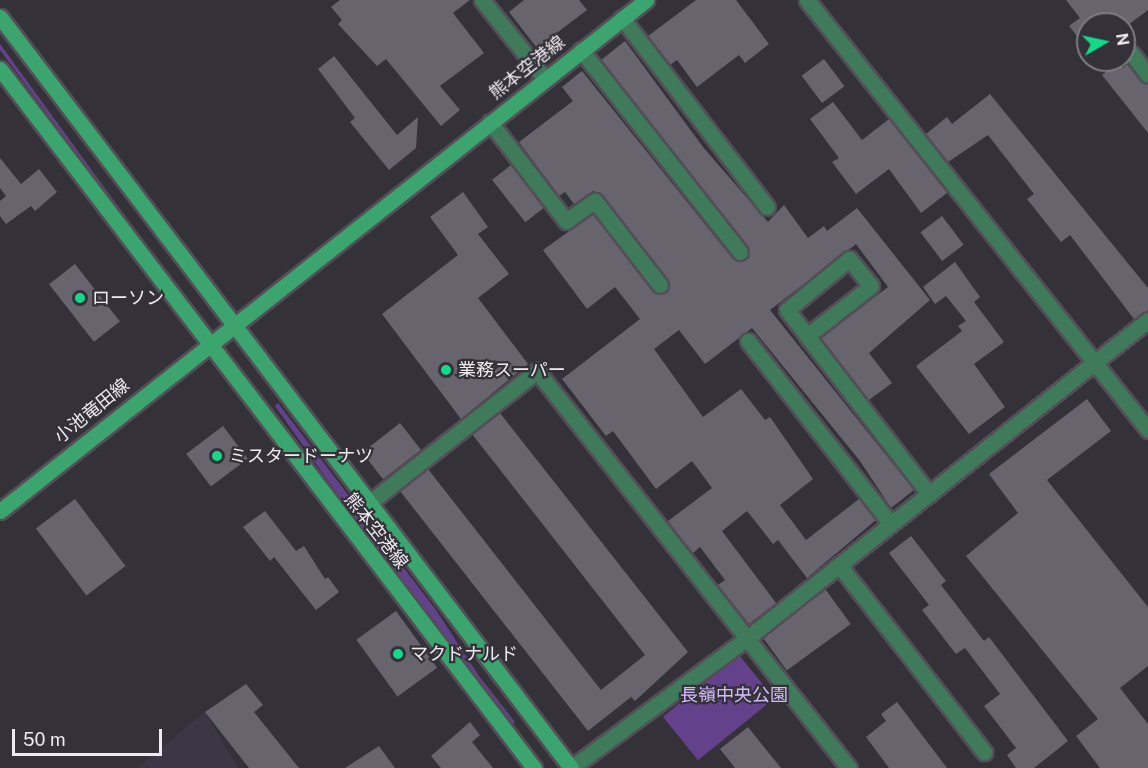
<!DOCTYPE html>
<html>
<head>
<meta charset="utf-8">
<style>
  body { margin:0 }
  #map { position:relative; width:1148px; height:768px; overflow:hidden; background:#343139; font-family:"Public Sans","Noto Sans JP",sans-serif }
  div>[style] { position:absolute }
  .built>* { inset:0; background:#3d3745 }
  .green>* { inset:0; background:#63418b; transform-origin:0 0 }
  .building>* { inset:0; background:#67646d; transform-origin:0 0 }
  .roads { filter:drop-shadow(2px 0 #524f56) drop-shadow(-2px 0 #524f56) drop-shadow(0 2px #524f56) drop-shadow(0 -2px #524f56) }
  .street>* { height:15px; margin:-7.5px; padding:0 7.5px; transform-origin:7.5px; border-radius:7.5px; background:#3f7b5a }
  .secondary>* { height:15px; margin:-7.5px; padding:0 7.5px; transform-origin:7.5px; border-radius:7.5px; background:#3ba46f }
  .dots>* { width:16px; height:16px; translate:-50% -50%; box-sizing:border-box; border:3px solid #343139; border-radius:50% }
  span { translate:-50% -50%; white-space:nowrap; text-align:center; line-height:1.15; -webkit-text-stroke:4.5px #343139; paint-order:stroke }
  .street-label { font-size:18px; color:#edebf0 }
  .poi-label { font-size:18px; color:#edebf0 }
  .left { translate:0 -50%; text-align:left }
  .park-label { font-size:18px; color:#d4bbfb }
  .north { position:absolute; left:1076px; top:12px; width:60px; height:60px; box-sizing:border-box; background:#343139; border:2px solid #7e7b82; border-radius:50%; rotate:81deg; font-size:16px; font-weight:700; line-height:24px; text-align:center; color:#edebf0 }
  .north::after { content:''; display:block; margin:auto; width:21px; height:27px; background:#13d989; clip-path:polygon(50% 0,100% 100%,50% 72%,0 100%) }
  .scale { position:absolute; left:12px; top:729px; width:150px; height:27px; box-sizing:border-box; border:3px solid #edebf0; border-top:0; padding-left:8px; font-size:18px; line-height:21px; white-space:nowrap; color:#edebf0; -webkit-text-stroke:4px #343139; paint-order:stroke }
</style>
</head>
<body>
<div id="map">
  <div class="built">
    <div style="clip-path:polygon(205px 712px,238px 768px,137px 768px)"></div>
  </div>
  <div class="green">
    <div style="clip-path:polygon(0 44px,128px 220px,127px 221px,0 50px)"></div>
    <div style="clip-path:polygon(278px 403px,436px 610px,479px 676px,515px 722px,513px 724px,360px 526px,275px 406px)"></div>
    <div style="left:739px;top:655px;width:56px;height:98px;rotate:51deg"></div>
  </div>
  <div class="building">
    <div style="clip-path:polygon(340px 0,470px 0,453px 13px,484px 53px,440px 86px,460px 110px,441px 126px,386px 59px,377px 66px,338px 24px,342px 20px,331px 7px)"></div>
    <div style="clip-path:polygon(524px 0,579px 0,587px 10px,537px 48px,509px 12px)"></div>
    <div style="clip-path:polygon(696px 0,736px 0,769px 44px,745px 63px,739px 55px,697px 87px,677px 60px,670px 65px,648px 36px)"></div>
    <div style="clip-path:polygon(1066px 0,1148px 0,1148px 10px,1124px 28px,1124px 24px,1088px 24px,1088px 50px,1069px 26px,1080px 18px)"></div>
    <div style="clip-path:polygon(625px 41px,703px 147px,768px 222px,784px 205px,808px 238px,824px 226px,827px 231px,857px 208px,930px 300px,869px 353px,892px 383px,869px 400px,821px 338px,888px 287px,856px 244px,770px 310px,914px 490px,891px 508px,860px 461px,752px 328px,705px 364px,679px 330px,654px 349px,703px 417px,741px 389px,765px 420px,770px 417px,813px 479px,780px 505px,806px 540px,859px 499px,876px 520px,807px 578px,778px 540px,773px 544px,747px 511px,722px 531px,776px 603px,749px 624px,718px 585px,725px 580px,700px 547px,693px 553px,668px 521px,712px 488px,692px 461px,656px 489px,613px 431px,606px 436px,562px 379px,640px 319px,615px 287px,587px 309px,543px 250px,593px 214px,653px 291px,665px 293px,670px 284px,602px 195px,593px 191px,574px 204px,565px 192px,559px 196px,519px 142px,573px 101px,562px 87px,582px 71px,732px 258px,742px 261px,749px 255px,748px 246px,601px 60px)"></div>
    <div style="clip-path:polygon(334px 56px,397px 135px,418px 117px,416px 148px,389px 170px,350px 122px,355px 118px,318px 69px)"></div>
    <div style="left:824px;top:59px;width:34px;height:28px;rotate:53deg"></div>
    <div style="clip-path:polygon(1118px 62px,1123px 68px,1127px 64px,1148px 85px,1148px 133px,1102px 75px)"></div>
    <div style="clip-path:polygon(990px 94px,1148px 288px,1148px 310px,1134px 319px,1070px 235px,1061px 242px,1027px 199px,1034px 194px,988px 135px,948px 162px,926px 134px,947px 117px,952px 124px)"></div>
    <div style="clip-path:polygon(833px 102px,862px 140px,889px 119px,947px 193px,921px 213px,889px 169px,856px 194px,832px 162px,839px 158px,810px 119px)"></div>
    <div style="clip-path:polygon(0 158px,21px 184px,39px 169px,57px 192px,35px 211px,31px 206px,6px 224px,0 216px,0 201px,6px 196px,0 188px)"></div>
    <div style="left:511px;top:165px;width:54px;height:24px;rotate:52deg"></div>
    <div style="clip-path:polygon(463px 192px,488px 227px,478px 234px,509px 274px,478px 298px,528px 364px,461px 419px,382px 314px,458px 255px,430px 217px)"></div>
    <div style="left:942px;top:216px;width:36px;height:27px;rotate:53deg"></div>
    <div style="clip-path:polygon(955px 262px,980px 297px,974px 302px,1004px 342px,974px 364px,1005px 407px,969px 434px,916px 366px,962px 331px,958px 326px,966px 321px,946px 296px,935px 304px,923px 287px)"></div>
    <div style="left:75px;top:264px;width:73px;height:33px;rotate:52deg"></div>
    <div style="clip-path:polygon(1087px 399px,1111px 431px,1047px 480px,1148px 607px,1148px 666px,1120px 688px,1148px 724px,1148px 768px,1100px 768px,1076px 736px,1098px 719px,966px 556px,1018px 513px,989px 474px)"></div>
    <div style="clip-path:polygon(500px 413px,688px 652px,635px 701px,631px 697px,588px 731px,400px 491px,428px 469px,601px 690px,645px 655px,472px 434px)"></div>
    <div style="left:400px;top:423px;width:34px;height:48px;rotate:52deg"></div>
    <div style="left:223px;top:426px;width:41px;height:46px;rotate:53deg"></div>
    <div style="left:75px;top:499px;width:84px;height:49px;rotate:53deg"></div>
    <div style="clip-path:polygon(265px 511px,296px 551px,304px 546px,325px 579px,328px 577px,339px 592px,316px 610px,274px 557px,270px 561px,243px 527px)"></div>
    <div style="clip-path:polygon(911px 536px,946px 581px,941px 585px,984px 641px,989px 637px,1068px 741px,1034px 768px,1016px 768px,1007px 755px,1016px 748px,984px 706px,1000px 694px,965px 648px,956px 654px,922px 610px,929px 605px,889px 553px)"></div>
    <div style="left:826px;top:590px;width:42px;height:79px;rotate:54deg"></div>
    <div style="left:396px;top:611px;width:70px;height:49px;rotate:54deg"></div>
    <div style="clip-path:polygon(246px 684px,263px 705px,254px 712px,299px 768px,249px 768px,205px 712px)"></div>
    <div style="clip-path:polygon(897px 702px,947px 768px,889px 768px,866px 737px,886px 721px,881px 714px)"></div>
    <div style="clip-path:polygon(470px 722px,480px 735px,472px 742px,493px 768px,441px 768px,431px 756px)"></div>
    <div style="clip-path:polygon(748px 727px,781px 768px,735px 768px,720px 749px)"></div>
    <div style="clip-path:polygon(379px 746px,395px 768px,345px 768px)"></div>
  </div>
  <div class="roads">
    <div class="street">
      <div style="left:482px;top:0;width:101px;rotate:51.4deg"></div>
      <div style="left:807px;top:0;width:549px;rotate:51.58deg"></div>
      <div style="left:622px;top:18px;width:238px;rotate:52.5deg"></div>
      <div style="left:581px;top:50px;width:257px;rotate:51.8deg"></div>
      <div style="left:1132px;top:54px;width:26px;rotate:53deg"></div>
      <div style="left:490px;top:122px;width:125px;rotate:52.5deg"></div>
      <div style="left:566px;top:221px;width:35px;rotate:-35deg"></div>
      <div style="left:595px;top:201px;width:106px;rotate:52.3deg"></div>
      <div style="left:807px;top:336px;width:81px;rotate:-38deg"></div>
      <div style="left:871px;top:286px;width:35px;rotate:-129deg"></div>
      <div style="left:849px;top:259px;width:80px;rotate:140.6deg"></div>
      <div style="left:787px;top:310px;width:33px;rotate:52deg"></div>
      <div style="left:807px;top:336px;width:200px;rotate:52.3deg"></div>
      <div style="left:748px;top:341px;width:232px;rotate:52deg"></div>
      <div style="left:369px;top:503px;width:214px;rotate:-38.2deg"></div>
      <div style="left:537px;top:371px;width:505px;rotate:51.84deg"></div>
      <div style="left:839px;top:565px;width:237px;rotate:52.2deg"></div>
      <div style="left:571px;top:768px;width:217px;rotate:-36.4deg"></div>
      <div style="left:746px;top:639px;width:513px;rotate:-38.43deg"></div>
    </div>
    <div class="secondary">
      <div style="left:0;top:17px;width:943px;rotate:52.75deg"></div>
      <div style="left:0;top:69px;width:880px;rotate:52.62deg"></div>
      <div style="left:0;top:511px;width:824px;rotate:-38.34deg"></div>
    </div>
  </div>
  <div class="dots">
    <div style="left:80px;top:298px;background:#13d989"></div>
    <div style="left:446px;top:370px;background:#13d989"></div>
    <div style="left:217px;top:456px;background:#13d989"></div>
    <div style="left:398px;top:654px;background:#13d989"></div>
  </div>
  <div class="street-label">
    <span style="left:527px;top:68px;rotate:-38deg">熊本空港線</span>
    <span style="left:92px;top:411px;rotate:-39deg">小池竜田線</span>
    <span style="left:376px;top:531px;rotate:52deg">熊本空港線</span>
  </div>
  <div class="poi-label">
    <span class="left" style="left:92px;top:298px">ローソン</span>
    <span class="left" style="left:458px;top:370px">業務スーパー</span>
    <span class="left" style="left:229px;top:456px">ミスタードーナツ</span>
    <span class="left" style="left:410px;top:654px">マクドナルド</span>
  </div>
  <div class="park-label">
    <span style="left:734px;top:695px">長嶺中央公園</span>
  </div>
  <div class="north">N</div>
  <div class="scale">50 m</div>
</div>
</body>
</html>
